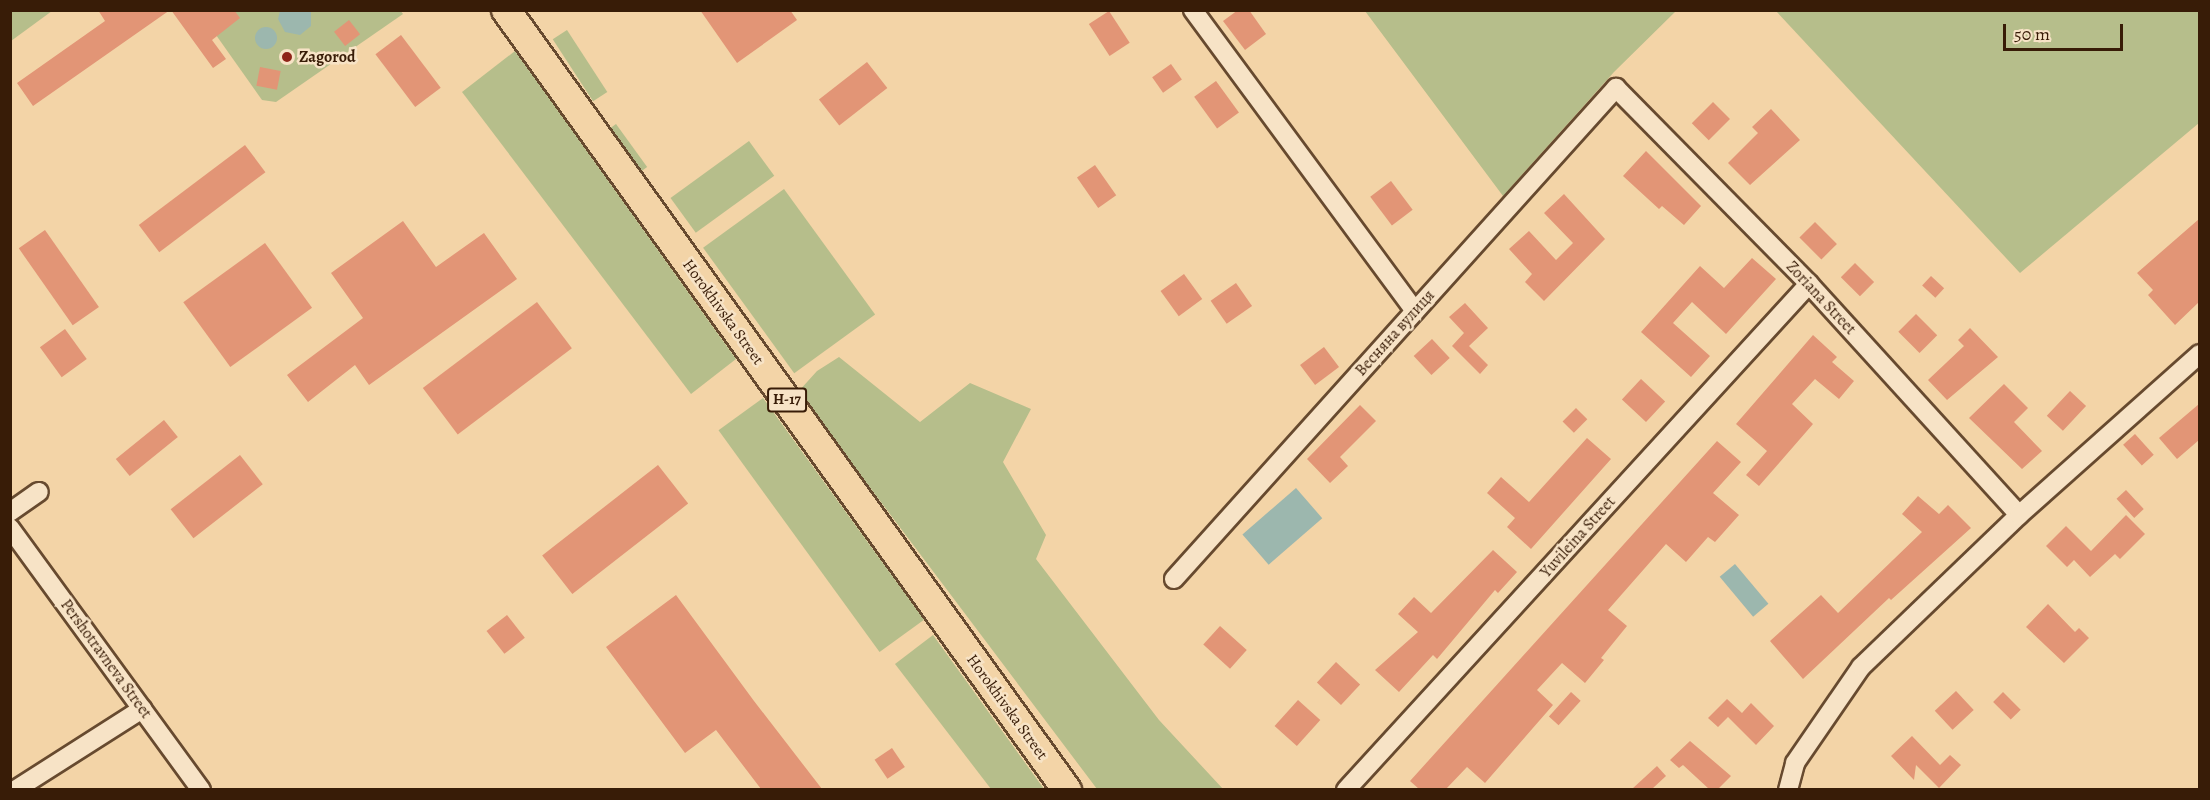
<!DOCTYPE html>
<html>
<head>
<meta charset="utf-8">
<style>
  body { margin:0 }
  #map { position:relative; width:2210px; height:800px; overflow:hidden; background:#f3d4a7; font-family:Alegreya,serif }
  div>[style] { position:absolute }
  .green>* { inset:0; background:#b6be8b; transform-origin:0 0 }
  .water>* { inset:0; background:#9cb7ae; transform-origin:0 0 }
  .round { border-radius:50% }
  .building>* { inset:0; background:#e29576; transform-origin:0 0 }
  .roads { filter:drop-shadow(2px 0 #674a2f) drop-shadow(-2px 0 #674a2f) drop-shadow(0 2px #674a2f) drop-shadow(0 -2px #674a2f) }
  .minor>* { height:18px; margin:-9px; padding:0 9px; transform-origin:9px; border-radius:9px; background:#f7e3c6 }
  .primary>* { height:28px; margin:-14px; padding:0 14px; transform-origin:14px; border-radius:14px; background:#f3d4a7 }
  .dots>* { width:16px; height:16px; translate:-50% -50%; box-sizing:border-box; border:3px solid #f7e3c6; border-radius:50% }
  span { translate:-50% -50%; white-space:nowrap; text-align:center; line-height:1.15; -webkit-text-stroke:5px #f7e3c6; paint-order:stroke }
  .shield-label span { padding:2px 4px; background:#f7e3c6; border:2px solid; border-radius:4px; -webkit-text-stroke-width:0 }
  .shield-label { font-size:15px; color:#381c07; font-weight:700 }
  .poi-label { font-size:16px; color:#381c07; font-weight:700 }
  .left { translate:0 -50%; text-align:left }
  .street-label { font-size:16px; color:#381c07 }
  .frame { position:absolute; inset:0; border:12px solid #381c07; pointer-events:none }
  .scale { position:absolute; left:2003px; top:24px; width:120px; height:27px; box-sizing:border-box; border:3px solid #381c07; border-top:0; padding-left:8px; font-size:18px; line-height:21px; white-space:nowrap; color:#381c07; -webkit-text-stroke:4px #f7e3c6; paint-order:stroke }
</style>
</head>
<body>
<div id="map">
  <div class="green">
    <div style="clip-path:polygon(11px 10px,52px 10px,52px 11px,11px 41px)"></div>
    <div style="clip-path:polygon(400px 10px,403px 14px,276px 102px,262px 100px,199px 11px)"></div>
    <div style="clip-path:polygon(1365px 11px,1676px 11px,1614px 72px,1503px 196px)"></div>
    <div style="clip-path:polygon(1776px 11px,2199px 11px,2199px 123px,2020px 273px)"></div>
    <div style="left:567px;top:30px;width:74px;height:17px;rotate:57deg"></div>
    <div style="clip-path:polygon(515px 51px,736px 359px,691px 394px,462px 92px)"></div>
    <div style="left:616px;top:124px;width:53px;height:9px;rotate:54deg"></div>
    <div style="left:749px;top:141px;width:43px;height:97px;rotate:54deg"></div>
    <div style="left:784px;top:189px;width:155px;height:100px;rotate:54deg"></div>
    <div style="clip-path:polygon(839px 357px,920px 422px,970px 383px,1031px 409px,1003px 462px,1046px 535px,1036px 559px,1159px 720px,1223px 789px,1097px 789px,798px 392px,817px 371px)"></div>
    <div style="left:763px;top:398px;width:274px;height:55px;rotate:54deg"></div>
    <div style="clip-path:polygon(933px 635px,1044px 789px,991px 789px,895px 664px)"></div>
  </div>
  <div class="water">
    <div style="clip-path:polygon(280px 11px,311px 11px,311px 26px,300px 35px,285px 32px,278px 19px)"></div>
    <div class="round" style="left:255px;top:27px;width:22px;height:22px"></div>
    <div style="left:1296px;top:488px;width:40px;height:71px;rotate:49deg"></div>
    <div style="left:1735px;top:564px;width:52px;height:20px;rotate:50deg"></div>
  </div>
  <div class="building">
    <div style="clip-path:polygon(98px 10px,170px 10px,33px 106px,17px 83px,105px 21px)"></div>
    <div style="clip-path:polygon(171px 10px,234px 10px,240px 18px,212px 40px,226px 59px,213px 68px)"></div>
    <div style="clip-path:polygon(700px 10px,790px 10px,797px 20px,737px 63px)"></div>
    <div style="clip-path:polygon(1238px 10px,1249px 10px,1266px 34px,1245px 50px,1223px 21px)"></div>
    <div style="left:1109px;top:11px;width:38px;height:24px;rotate:57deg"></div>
    <div style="left:349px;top:20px;width:18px;height:19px;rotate:52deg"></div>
    <div style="left:401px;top:35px;width:66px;height:32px;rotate:53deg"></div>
    <div style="left:867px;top:62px;width:33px;height:61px;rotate:52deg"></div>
    <div style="left:1171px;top:64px;width:19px;height:23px;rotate:55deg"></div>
    <div style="left:260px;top:67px;width:21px;height:19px;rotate:11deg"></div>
    <div style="left:1216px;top:81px;width:39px;height:27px;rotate:54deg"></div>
    <div style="left:1713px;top:102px;width:24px;height:30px;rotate:45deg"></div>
    <div style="clip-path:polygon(1771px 109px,1800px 140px,1750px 185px,1728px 163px,1758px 133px,1752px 127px)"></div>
    <div style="left:245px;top:145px;width:34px;height:133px;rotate:53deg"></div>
    <div style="clip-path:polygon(1646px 151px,1701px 206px,1684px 225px,1662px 206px,1659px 209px,1623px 176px)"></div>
    <div style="left:1095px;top:165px;width:37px;height:22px;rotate:55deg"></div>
    <div style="left:1391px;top:181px;width:36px;height:26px;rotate:53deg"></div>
    <div style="clip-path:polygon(1564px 194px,1605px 239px,1544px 301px,1525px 282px,1532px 274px,1509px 249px,1529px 231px,1556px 260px,1573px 243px,1544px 213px)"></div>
    <div style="clip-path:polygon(2199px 219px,2199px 302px,2175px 325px,2148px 295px,2153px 290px,2137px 273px)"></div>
    <div style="clip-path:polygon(403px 221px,436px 267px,484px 233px,517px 279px,369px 385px,355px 365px,308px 402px,287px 375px,363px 318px,331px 273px)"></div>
    <div style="left:1815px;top:222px;width:31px;height:22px;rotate:45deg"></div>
    <div style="left:45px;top:230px;width:94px;height:32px;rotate:55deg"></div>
    <div style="left:265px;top:243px;width:80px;height:101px;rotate:54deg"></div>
    <div style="clip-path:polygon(1752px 258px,1776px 279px,1726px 334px,1692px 302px,1673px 323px,1710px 356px,1691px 377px,1641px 332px,1700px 266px,1724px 288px)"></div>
    <div style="left:1855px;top:263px;width:27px;height:20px;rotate:45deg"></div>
    <div style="left:1184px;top:274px;width:31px;height:29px;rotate:54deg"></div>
    <div style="left:1931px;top:276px;width:18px;height:13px;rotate:43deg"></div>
    <div style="left:1236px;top:283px;width:28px;height:31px;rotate:55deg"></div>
    <div style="left:537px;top:302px;width:58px;height:143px;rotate:53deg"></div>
    <div style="clip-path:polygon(1465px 303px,1488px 328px,1469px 346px,1488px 365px,1480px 374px,1452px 346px,1464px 333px,1449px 317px)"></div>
    <div style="left:1916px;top:314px;width:30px;height:25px;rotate:45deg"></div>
    <div style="clip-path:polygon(1970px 328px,1998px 357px,1947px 400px,1928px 380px,1964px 346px,1958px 340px)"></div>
    <div style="left:65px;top:329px;width:37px;height:31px;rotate:54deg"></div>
    <div style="clip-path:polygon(1813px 335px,1837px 357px,1832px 362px,1854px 381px,1839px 399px,1815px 379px,1792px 404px,1813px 424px,1759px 486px,1746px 475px,1767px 451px,1736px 424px)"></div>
    <div style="left:1432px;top:339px;width:26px;height:25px;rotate:47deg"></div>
    <div style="left:1324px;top:347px;width:25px;height:30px;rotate:53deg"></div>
    <div style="left:1641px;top:379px;width:33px;height:28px;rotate:43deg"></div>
    <div style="clip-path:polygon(2004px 384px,2028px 408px,2014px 422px,2042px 451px,2022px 469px,1969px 418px)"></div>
    <div style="left:2070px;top:391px;width:22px;height:34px;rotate:43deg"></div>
    <div style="clip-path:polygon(2199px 404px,2199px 440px,2177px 459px,2159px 438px)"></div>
    <div style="clip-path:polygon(1360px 405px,1376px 421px,1340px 457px,1348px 466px,1330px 483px,1307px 459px)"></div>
    <div style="left:1576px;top:408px;width:16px;height:19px;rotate:45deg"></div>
    <div style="left:164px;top:420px;width:22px;height:62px;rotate:51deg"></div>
    <div style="left:2135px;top:434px;width:28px;height:16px;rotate:48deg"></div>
    <div style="clip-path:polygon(1587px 438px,1611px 459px,1531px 549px,1507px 527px,1515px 518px,1487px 493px,1501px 477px,1529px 502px)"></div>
    <div style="clip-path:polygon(1717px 441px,1741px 462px,1713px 493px,1739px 515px,1715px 542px,1708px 537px,1686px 562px,1666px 544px,1608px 610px,1627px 626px,1601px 658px,1604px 660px,1585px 683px,1562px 663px,1537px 690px,1553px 705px,1485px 783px,1467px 767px,1446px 789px,1419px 789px,1410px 781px)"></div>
    <div style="left:240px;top:455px;width:37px;height:88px;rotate:52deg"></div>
    <div style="left:658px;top:465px;width:49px;height:147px;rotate:52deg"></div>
    <div style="left:2126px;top:490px;width:26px;height:13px;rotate:47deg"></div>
    <div style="clip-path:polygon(1918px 496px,1939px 514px,1948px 505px,1971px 528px,1891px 600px,1889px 598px,1803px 679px,1770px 641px,1821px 595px,1838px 613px,1922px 532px,1902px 514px)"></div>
    <div style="clip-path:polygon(2126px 515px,2145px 534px,2120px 559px,2115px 554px,2090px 577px,2074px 560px,2067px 567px,2046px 546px,2066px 526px,2091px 551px)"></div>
    <div style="clip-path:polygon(1493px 550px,1517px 572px,1498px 593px,1495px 590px,1437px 659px,1433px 655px,1399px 692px,1375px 670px,1418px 632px,1398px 614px,1414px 597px,1431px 613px)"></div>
    <div style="clip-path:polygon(676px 595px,754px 701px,822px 789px,761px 789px,716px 730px,685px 753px,606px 647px)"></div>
    <div style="clip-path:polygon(2048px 604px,2075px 632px,2079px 628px,2089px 638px,2064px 663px,2026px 627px)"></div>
    <div style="left:507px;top:615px;width:29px;height:26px;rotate:52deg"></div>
    <div style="left:1220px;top:626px;width:36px;height:25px;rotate:42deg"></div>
    <div style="left:1336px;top:662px;width:33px;height:28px;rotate:43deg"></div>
    <div style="left:1956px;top:691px;width:26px;height:29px;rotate:47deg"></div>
    <div style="left:1571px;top:692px;width:13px;height:33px;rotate:42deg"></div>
    <div style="left:2003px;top:692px;width:25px;height:14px;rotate:45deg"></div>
    <div style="clip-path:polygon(1727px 699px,1742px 713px,1751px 703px,1774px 726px,1756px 745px,1728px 717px,1718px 727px,1708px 718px)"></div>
    <div style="left:1298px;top:700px;width:30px;height:35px;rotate:42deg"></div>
    <div style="clip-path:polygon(1912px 736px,1940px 765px,1950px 755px,1961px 765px,1939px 788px,1916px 765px,1914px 780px,1891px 756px)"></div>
    <div style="clip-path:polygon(1690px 741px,1731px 776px,1718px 789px,1709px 789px,1683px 765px,1679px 768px,1670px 760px)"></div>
    <div style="left:892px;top:748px;width:23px;height:21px;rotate:56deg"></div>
    <div style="clip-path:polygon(1657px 766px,1666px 776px,1652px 789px,1632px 789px)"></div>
  </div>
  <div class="roads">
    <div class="minor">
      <div style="left:1193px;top:10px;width:374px;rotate:53.6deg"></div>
      <div style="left:10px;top:512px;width:35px;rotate:-35deg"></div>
      <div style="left:10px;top:528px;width:324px;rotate:53.9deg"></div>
      <div style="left:1174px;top:579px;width:661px;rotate:-48.01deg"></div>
      <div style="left:1616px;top:88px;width:275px;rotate:45.4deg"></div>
      <div style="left:1809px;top:284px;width:312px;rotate:47.7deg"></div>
      <div style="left:15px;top:790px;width:151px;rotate:-32.5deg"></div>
      <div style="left:1346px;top:790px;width:686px;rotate:-47.54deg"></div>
      <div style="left:1788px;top:790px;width:28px;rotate:-75deg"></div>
      <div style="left:1795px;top:763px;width:116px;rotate:-55.5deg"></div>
      <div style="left:1861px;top:667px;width:219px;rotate:-43.9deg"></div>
      <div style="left:2019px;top:515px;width:242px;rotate:-41.7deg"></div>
    </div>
    <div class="primary">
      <div style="left:506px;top:10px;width:961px;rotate:54.28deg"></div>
    </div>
  </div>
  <div class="dots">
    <div style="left:287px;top:57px;background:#8f2418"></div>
  </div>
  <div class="shield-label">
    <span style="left:787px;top:400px">Н-17</span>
  </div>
  <div class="poi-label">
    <span class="left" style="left:299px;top:57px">Zagorod</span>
  </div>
  <div class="street-label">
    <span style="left:1821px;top:298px;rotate:47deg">Zoriana Street</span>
    <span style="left:723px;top:312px;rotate:54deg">Horokhivska Street</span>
    <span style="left:1395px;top:333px;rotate:-48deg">Весняна вулиця</span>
    <span style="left:1578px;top:537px;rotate:-48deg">Yuvileina Street</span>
    <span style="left:106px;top:659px;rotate:54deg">Pershotravneva Street</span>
    <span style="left:1007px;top:707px;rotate:54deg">Horokhivska Street</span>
  </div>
  <div class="frame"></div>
  <div class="scale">50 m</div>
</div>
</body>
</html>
